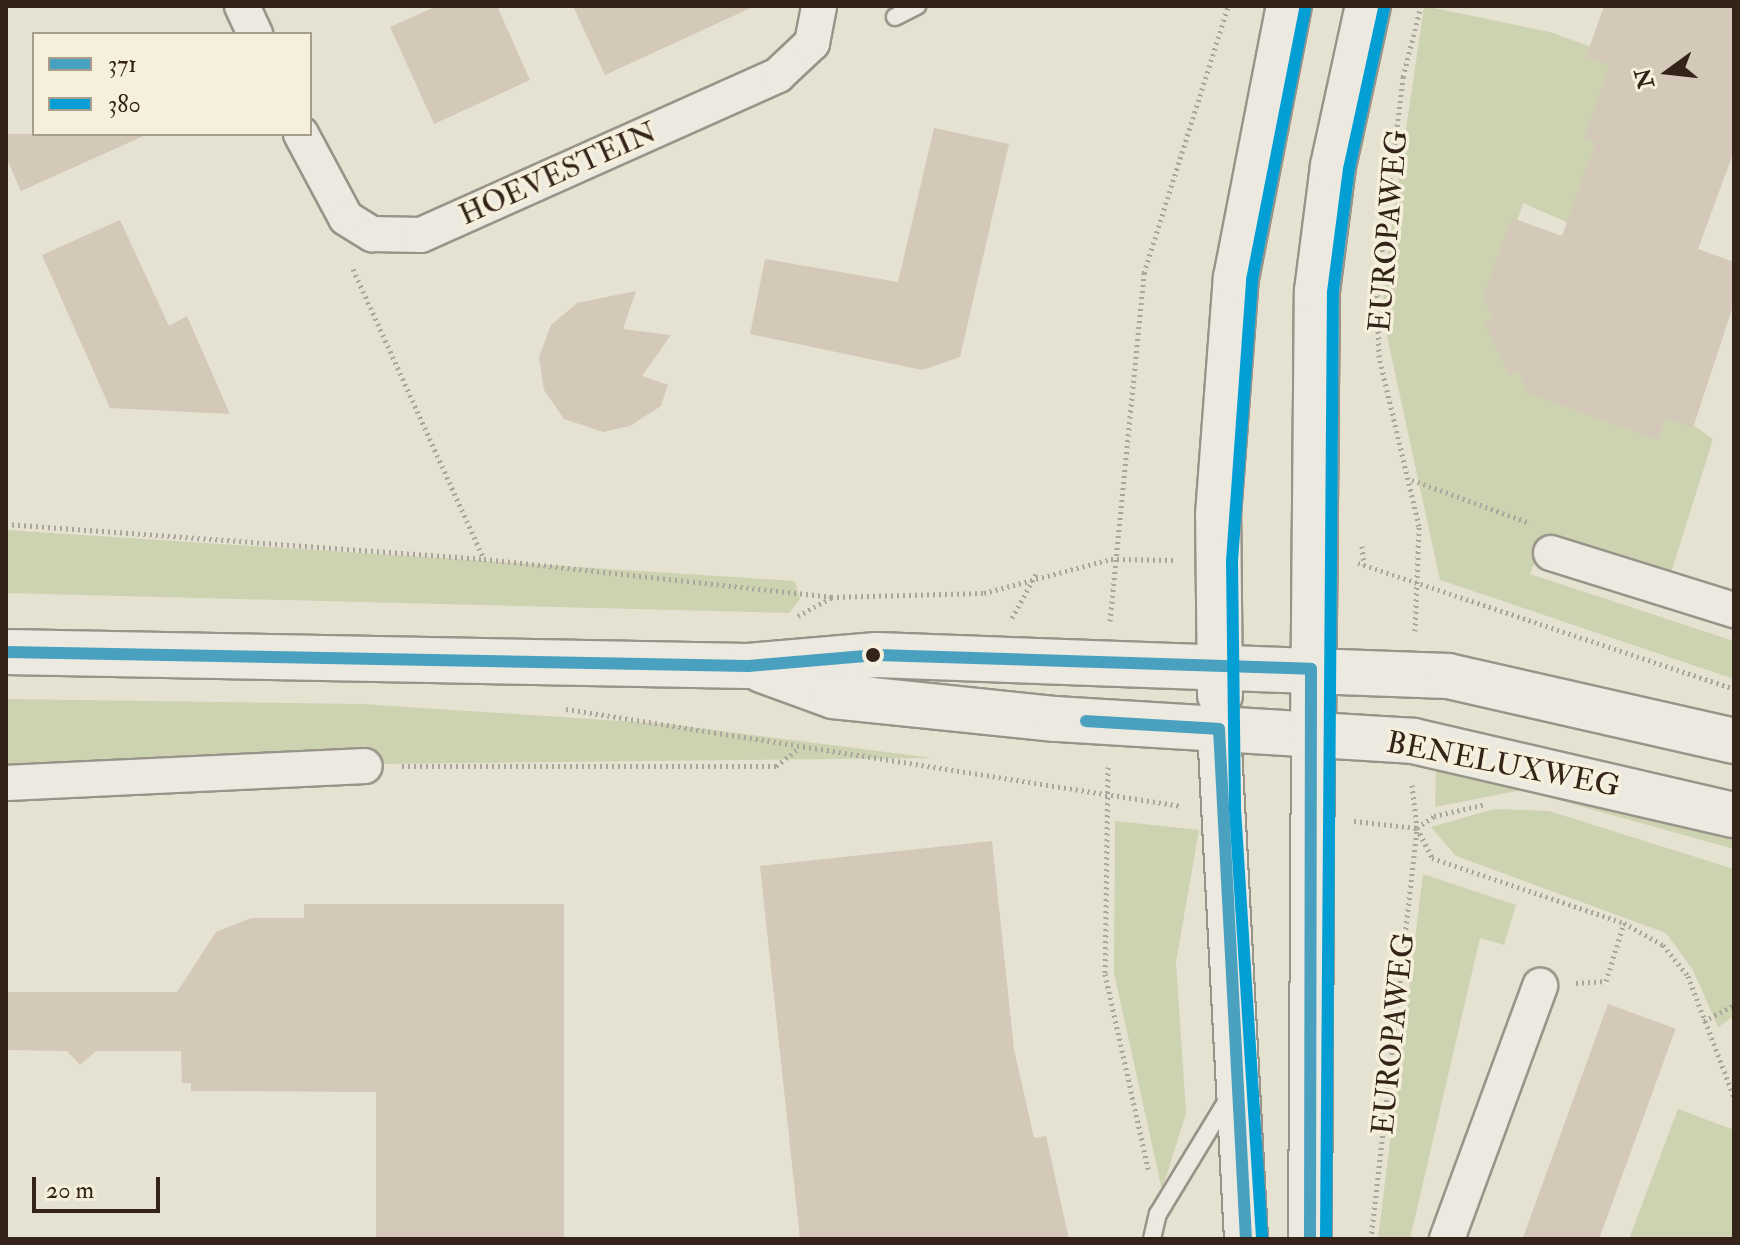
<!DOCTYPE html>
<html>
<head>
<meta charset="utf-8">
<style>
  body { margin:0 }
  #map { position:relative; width:1740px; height:1245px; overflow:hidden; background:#e6e2d1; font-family:"IM FELL Double Pica",serif }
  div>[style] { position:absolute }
  .green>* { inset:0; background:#cdd2b1 }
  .building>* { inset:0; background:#d4c8b9; transform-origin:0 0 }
  .path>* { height:5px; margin-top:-2.5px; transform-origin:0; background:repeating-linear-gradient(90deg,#aaa69e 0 2px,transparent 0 6px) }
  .roads { filter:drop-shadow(2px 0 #989489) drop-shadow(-2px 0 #989489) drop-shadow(0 2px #989489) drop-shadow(0 -2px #989489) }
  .service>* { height:16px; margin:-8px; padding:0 8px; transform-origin:8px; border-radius:8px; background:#ece9e0 }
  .minor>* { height:34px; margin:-17px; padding:0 17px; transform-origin:17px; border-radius:17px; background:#ece9e0 }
  .tertiary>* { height:42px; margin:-21px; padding:0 21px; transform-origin:21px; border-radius:21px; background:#ece9e0 }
  .secondary>* { height:44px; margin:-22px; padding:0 22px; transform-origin:22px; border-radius:22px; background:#ece9e0 }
  .bus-1>* { height:12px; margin:-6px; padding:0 6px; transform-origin:6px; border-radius:6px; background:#49a1bf }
  .bus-2>* { height:12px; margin:-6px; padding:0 6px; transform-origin:6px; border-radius:6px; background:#039fd4 }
  .dots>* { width:22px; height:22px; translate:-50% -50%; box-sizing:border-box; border:4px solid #f5efdb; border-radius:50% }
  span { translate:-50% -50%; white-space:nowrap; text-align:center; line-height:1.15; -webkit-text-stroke:7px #f5efdb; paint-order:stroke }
  .street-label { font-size:30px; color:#332319 }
  .frame { position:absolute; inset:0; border:8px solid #332319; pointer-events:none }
  .legend { position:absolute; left:32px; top:32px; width:280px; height:104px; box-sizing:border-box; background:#f5efdb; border:2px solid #a79d8d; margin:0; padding:10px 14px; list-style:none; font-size:24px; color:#332319 }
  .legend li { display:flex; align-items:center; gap:16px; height:40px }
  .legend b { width:40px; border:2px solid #a79d8d }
  .north { position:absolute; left:1628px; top:32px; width:80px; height:80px; -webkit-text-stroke:6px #f5efdb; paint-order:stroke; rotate:255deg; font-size:22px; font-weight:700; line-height:32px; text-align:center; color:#332319 }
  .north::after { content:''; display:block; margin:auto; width:28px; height:36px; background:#332319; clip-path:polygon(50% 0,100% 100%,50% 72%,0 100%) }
  .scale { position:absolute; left:32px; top:1177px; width:128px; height:36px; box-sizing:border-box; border:4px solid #332319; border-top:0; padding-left:10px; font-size:24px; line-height:28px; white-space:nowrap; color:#332319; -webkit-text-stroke:6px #f5efdb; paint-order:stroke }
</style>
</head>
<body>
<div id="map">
  <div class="green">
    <div style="clip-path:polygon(1424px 6px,1550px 32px,1627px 60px,1578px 227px,1523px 203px,1497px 286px,1713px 439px,1670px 576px,1547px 533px,1530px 574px,1734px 641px,1734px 679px,1440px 580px,1385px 327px,1383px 287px)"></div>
    <div style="clip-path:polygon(6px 530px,795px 581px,800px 599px,789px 613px,6px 593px)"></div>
    <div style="clip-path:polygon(6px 699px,363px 704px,667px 724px,933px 758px,6px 768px)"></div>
    <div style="clip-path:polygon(1436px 770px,1561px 791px,1734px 838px,1734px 849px,1522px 790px,1435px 807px)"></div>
    <div style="clip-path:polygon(1494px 809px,1549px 811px,1734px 869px,1734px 1016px,1718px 1027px,1693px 970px,1666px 933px,1456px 856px,1431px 827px)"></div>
    <div style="clip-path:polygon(1115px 821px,1199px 830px,1176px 962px,1186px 1113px,1162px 1190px,1114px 973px)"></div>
    <div style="clip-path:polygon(1423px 874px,1516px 905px,1504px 945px,1480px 938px,1410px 1239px,1378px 1239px)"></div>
    <div style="clip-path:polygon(1678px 1109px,1734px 1130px,1734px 1239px,1629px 1239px)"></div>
  </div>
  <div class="building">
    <div style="clip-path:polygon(437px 6px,497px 6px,530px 80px,434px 124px,390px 27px)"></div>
    <div style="clip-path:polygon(573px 6px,755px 6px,605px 75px)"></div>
    <div style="clip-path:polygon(1604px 6px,1734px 6px,1734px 151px,1698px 249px,1734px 262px,1734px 303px,1693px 428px,1666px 418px,1658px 440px,1528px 393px,1518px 371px,1510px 376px,1485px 323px,1494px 319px,1483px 297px,1512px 218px,1562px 236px,1596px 142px,1584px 138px,1610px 65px,1586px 57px)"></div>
    <div style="clip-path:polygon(934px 128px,1009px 144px,960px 357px,922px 370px,750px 334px,765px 259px,898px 282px)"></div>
    <div style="clip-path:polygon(6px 134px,148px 134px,21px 191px,6px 157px)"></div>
    <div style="clip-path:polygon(120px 220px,169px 326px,187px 316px,230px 414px,110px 408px,42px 255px)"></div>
    <div style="clip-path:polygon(636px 291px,623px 329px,671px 335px,642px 376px,668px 385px,661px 406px,630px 426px,603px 432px,564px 419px,544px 390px,539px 357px,551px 325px,577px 303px)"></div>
    <div style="clip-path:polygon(992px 841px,1014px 1049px,1034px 1138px,1046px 1136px,1069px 1239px,800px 1239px,760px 866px)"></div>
    <div style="clip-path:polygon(304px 904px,564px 904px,564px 1239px,376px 1239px,376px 1092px,191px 1091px,191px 1083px,182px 1083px,181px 1051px,96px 1051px,80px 1065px,67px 1051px,6px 1050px,6px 992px,177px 992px,216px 932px,251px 918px,304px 918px)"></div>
    <div style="left:1608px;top:1004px;width:72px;height:250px;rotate:20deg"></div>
  </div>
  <div class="path">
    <div style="left:353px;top:269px;width:318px;rotate:65.7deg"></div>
    <div style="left:1412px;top:480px;width:126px;rotate:20deg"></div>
    <div style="left:6px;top:524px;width:479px;rotate:4.2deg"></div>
    <div style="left:484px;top:559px;width:349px;rotate:6.2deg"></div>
    <div style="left:831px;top:597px;width:153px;rotate:-1.5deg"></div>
    <div style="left:984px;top:593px;width:131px;rotate:-15deg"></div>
    <div style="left:1111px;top:559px;width:66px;rotate:0.9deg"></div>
    <div style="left:1362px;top:546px;width:19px;rotate:84deg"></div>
    <div style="left:1358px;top:563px;width:397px;rotate:18.5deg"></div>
    <div style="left:798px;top:616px;width:38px;rotate:-29deg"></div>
    <div style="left:1012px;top:618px;width:50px;rotate:-61.4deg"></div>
    <div style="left:1110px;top:621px;width:350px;rotate:-84.4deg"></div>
    <div style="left:1144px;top:273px;width:280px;rotate:-72.5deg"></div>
    <div style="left:1415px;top:631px;width:105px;rotate:-87.8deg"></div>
    <div style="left:1419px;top:526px;width:174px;rotate:-103.3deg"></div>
    <div style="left:1379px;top:357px;width:64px;rotate:-91.8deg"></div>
    <div style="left:1377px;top:293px;width:218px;rotate:-83.1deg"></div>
    <div style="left:1403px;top:77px;width:73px;rotate:-75.8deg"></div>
    <div style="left:566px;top:709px;width:623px;rotate:8.96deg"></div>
    <div style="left:402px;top:766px;width:374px"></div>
    <div style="left:776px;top:766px;width:28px;rotate:-38deg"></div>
    <div style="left:1108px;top:767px;width:207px;rotate:90.8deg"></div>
    <div style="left:1105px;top:974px;width:203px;rotate:77.5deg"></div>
    <div style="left:1412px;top:785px;width:43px;rotate:83.4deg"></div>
    <div style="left:1417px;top:828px;width:34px;rotate:63deg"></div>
    <div style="left:1432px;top:858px;width:203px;rotate:18.7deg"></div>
    <div style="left:1624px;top:923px;width:45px;rotate:29.4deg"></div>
    <div style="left:1663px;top:945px;width:40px;rotate:51deg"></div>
    <div style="left:1688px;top:976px;width:129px;rotate:69.2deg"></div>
    <div style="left:1354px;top:821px;width:63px;rotate:6.3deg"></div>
    <div style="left:1417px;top:828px;width:21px;rotate:-35deg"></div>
    <div style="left:1434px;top:816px;width:53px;rotate:-13deg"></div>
    <div style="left:1576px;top:983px;width:30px;rotate:-4deg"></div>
    <div style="left:1606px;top:981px;width:61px;rotate:-72.8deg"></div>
    <div style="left:1704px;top:1021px;width:34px;rotate:-28deg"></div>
    <div style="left:1371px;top:1239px;width:413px;rotate:-83.6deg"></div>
  </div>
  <div class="roads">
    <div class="service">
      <div style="left:895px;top:17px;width:25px;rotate:-27deg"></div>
      <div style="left:1152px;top:1239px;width:26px;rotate:-77deg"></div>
      <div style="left:1158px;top:1214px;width:137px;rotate:-58.7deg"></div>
    </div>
    <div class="minor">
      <div style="left:242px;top:6px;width:31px;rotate:65deg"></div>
      <div style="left:301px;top:134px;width:95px;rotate:61.8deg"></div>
      <div style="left:346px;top:218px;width:31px;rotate:32deg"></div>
      <div style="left:372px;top:234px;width:49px;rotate:1.2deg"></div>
      <div style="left:421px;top:235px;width:391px;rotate:-24.1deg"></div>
      <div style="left:778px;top:75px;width:47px;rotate:-43.3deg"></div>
      <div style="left:812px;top:43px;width:38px;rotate:-79deg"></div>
      <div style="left:1551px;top:553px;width:192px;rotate:17.3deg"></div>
      <div style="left:6px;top:783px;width:359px;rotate:-2.7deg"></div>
      <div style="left:1447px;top:1239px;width:270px;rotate:-69.8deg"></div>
    </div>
    <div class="tertiary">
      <div style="left:1219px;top:729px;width:511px;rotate:86.97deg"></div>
      <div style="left:1310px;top:1239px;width:504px;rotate:-89.66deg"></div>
    </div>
    <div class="secondary">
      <div style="left:6px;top:652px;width:742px;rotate:1.08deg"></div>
      <div style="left:748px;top:666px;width:129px;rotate:-4.9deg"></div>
      <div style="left:877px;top:655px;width:571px;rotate:2.11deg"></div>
      <div style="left:1448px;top:676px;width:293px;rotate:12.8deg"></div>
      <div style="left:762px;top:670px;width:76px;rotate:20.1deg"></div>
      <div style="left:833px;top:696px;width:224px;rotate:5.9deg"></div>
      <div style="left:1056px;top:719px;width:358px;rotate:3.5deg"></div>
      <div style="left:1413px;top:741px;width:329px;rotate:13deg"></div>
      <div style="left:1220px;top:695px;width:180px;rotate:-90.6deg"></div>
      <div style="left:1218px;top:515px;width:238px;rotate:-85.7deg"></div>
      <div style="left:1236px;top:278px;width:277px;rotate:-79deg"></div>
      <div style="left:1313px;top:735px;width:444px;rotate:-89.5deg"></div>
      <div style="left:1317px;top:291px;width:126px;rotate:-82.7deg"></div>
      <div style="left:1333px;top:166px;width:164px;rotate:-77.7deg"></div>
    </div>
  </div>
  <div class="bus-1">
    <div style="left:6px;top:652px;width:742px;rotate:1.08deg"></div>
    <div style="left:748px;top:666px;width:129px;rotate:-4.9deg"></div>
    <div style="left:877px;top:655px;width:434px;rotate:1.8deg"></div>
    <div style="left:1311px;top:669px;width:570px;rotate:90.1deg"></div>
    <div style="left:1086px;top:721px;width:133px;rotate:3.4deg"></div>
    <div style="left:1219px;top:729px;width:511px;rotate:86.97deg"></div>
  </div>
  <div class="bus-2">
    <div style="left:1262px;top:1238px;width:432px;rotate:-93.6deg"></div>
    <div style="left:1235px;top:807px;width:246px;rotate:-90.7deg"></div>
    <div style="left:1232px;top:561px;width:282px;rotate:-85.9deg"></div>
    <div style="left:1252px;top:280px;width:276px;rotate:-78.9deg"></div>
    <div style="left:1326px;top:1239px;width:947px;rotate:-89.58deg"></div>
    <div style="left:1333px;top:292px;width:124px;rotate:-82.6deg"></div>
    <div style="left:1349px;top:169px;width:164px;rotate:-77.7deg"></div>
  </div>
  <div class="dots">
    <div style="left:873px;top:655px;background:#332319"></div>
  </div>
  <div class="street-label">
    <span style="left:558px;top:174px;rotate:-24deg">HOEVESTEIN</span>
    <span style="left:1389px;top:231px;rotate:-85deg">EUROPAWEG</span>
    <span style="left:1503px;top:765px;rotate:11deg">BENELUXWEG</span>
    <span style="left:1394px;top:1034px;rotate:-84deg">EUROPAWEG</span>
  </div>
  <div class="frame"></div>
  <ul class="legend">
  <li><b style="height:10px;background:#49a1bf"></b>371</li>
  <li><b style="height:10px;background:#039fd4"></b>380</li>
  </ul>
  <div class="north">N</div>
  <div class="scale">20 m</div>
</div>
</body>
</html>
